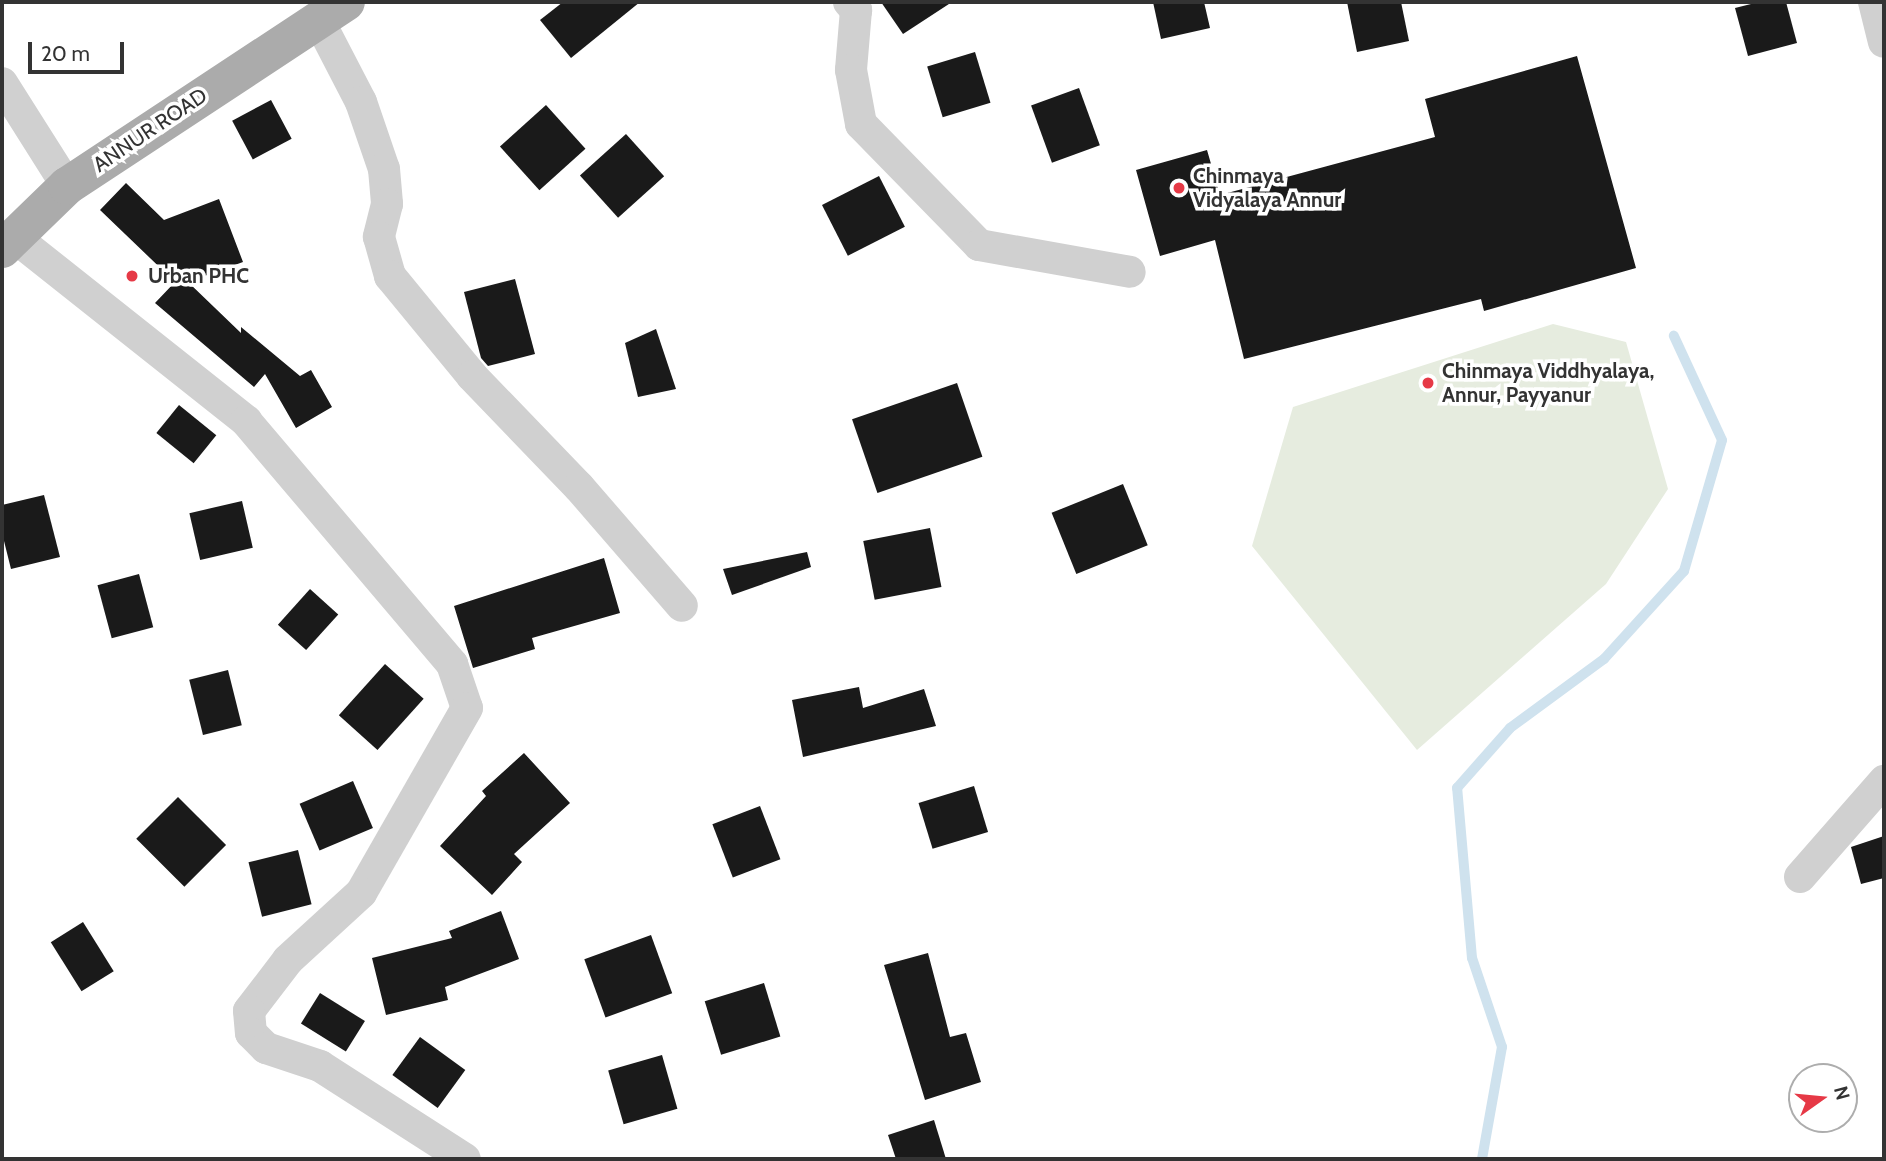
<!DOCTYPE html>
<html>
<head>
<meta charset="utf-8">
<style>
  body { margin:0 }
  #map { position:relative; width:1886px; height:1161px; overflow:hidden; background:#fff; font-family:Cabin,sans-serif }
  div>[style] { position:absolute }
  .green>* { inset:0; background:#e6ecdf }
  .stream>* { height:10px; margin:-5px; padding:0 5px; transform-origin:5px; border-radius:5px; background:#cfe2ee }
  .building>* { inset:0; background:#1a1a1a; transform-origin:0 0 }
  .minor>* { height:32px; margin:-16px; padding:0 16px; transform-origin:16px; border-radius:16px; background:#d0d0d0 }
  .major>* { height:38px; margin:-19px; padding:0 19px; transform-origin:19px; border-radius:19px; background:#ababab }
  .dots>* { width:19px; height:19px; translate:-50% -50%; box-sizing:border-box; border:4px solid #fff; border-radius:50% }
  span { translate:-50% -50%; white-space:nowrap; text-align:center; line-height:1.15; -webkit-text-stroke:7px #fff; paint-order:stroke }
  .street-label { font-size:21px; color:#333 }
  .poi-label { font-size:21px; color:#333; font-weight:700 }
  .left { translate:0 -50%; text-align:left }
  .frame { position:absolute; inset:0; border:4px solid #333; pointer-events:none }
  .north { position:absolute; left:1788px; top:1063px; width:70px; height:70px; box-sizing:border-box; background:#fff; border:2px solid #adadad; border-radius:50%; rotate:75deg; font-size:19px; font-weight:700; line-height:28px; text-align:center; color:#333 }
  .north::after { content:''; display:block; margin:auto; width:24px; height:32px; background:#e63946; clip-path:polygon(50% 0,100% 100%,50% 72%,0 100%) }
  .scale { position:absolute; left:28px; top:42px; width:96px; height:32px; box-sizing:border-box; border:4px solid #333; border-top:0; padding-left:9px; font-size:21px; line-height:24px; white-space:nowrap; color:#333; -webkit-text-stroke:5px #fff; paint-order:stroke }
</style>
</head>
<body>
<div id="map">
  <div class="green">
    <div style="clip-path:polygon(1553px 324px,1626px 342px,1668px 489px,1606px 584px,1417px 750px,1252px 546px,1293px 407px)"></div>
  </div>
  <div class="stream">
    <div style="left:1482px;top:1159px;width:114px;rotate:-79.9deg"></div>
    <div style="left:1502px;top:1047px;width:94px;rotate:-108.6deg"></div>
    <div style="left:1472px;top:958px;width:171px;rotate:-95deg"></div>
    <div style="left:1457px;top:788px;width:80px;rotate:-48.5deg"></div>
    <div style="left:1510px;top:728px;width:117px;rotate:-36.3deg"></div>
    <div style="left:1604px;top:659px;width:119px;rotate:-47.7deg"></div>
    <div style="left:1684px;top:571px;width:136px;rotate:-73.8deg"></div>
    <div style="left:1722px;top:440px;width:115px;rotate:-114.8deg"></div>
  </div>
  <div class="building">
    <div style="clip-path:polygon(563px 2px,640px 2px,571px 58px,540px 20px)"></div>
    <div style="clip-path:polygon(881px 2px,952px 2px,903px 34px)"></div>
    <div style="clip-path:polygon(1153px 2px,1204px 2px,1210px 28px,1161px 39px)"></div>
    <div style="clip-path:polygon(1347px 2px,1401px 2px,1409px 41px,1357px 52px)"></div>
    <div style="clip-path:polygon(1759px 2px,1786px 2px,1797px 43px,1748px 56px,1735px 8px)"></div>
    <div style="left:975px;top:52px;width:53px;height:50px;rotate:73deg"></div>
    <div style="clip-path:polygon(1577px 56px,1636px 268px,1484px 311px,1481px 299px,1244px 359px,1215px 240px,1160px 256px,1136px 170px,1207px 150px,1220px 195px,1435px 137px,1425px 99px)"></div>
    <div style="left:1079px;top:88px;width:61px;height:51px;rotate:70deg"></div>
    <div style="left:271px;top:100px;width:44px;height:44px;rotate:62deg"></div>
    <div style="left:546px;top:105px;width:59px;height:62px;rotate:48deg"></div>
    <div style="left:626px;top:134px;width:57px;height:62px;rotate:48deg"></div>
    <div style="left:879px;top:176px;width:57px;height:64px;rotate:63deg"></div>
    <div style="clip-path:polygon(126px 183px,164px 220px,219px 199px,243px 262px,188px 282px,241px 333px,241px 327px,300px 376px,311px 370px,332px 407px,296px 428px,265px 374px,254px 387px,155px 303px,175px 282px,100px 210px)"></div>
    <div style="clip-path:polygon(515px 279px,535px 354px,488px 366px,481px 358px,464px 292px)"></div>
    <div style="clip-path:polygon(656px 329px,676px 389px,638px 397px,625px 343px)"></div>
    <div style="left:957px;top:383px;width:78px;height:111px;rotate:71deg"></div>
    <div style="left:179px;top:405px;width:48px;height:36px;rotate:39deg"></div>
    <div style="left:1123px;top:484px;width:66px;height:77px;rotate:68deg"></div>
    <div style="clip-path:polygon(44px 495px,60px 557px,11px 569px,2px 533px,2px 505px)"></div>
    <div style="left:242px;top:501px;width:48px;height:54px;rotate:77deg"></div>
    <div style="left:930px;top:528px;width:60px;height:68px;rotate:79deg"></div>
    <div style="clip-path:polygon(807px 552px,811px 567px,732px 595px,723px 569px)"></div>
    <div style="clip-path:polygon(604px 558px,620px 613px,532px 638px,535px 649px,473px 668px,454px 606px)"></div>
    <div style="left:139px;top:574px;width:55px;height:43px;rotate:75deg"></div>
    <div style="left:310px;top:589px;width:38px;height:48px;rotate:42deg"></div>
    <div style="left:385px;top:664px;width:52px;height:69px;rotate:42deg"></div>
    <div style="left:228px;top:670px;width:57px;height:40px;rotate:76deg"></div>
    <div style="clip-path:polygon(859px 687px,863px 708px,924px 689px,936px 726px,803px 757px,792px 700px)"></div>
    <div style="clip-path:polygon(524px 753px,570px 803px,514px 854px,522px 862px,492px 895px,440px 846px,486px 796px,482px 791px)"></div>
    <div style="left:353px;top:781px;width:51px;height:58px;rotate:67deg"></div>
    <div style="left:974px;top:786px;width:48px;height:58px;rotate:73deg"></div>
    <div style="left:178px;top:797px;width:68px;height:59px;rotate:45deg"></div>
    <div style="left:760px;top:806px;width:57px;height:51px;rotate:69deg"></div>
    <div style="clip-path:polygon(1884px 836px,1884px 878px,1861px 884px,1851px 847px)"></div>
    <div style="left:298px;top:850px;width:56px;height:51px;rotate:76deg"></div>
    <div style="clip-path:polygon(501px 911px,519px 959px,445px 987px,448px 1000px,386px 1015px,372px 958px,452px 938px,449px 931px)"></div>
    <div style="left:83px;top:922px;width:58px;height:38px;rotate:58deg"></div>
    <div style="left:651px;top:935px;width:62px;height:71px;rotate:70deg"></div>
    <div style="clip-path:polygon(928px 953px,950px 1037px,966px 1033px,981px 1082px,925px 1100px,884px 965px)"></div>
    <div style="left:764px;top:983px;width:56px;height:62px;rotate:73deg"></div>
    <div style="left:320px;top:993px;width:53px;height:36px;rotate:32deg"></div>
    <div style="left:420px;top:1037px;width:56px;height:47px;rotate:36deg"></div>
    <div style="left:662px;top:1055px;width:56px;height:56px;rotate:74deg"></div>
    <div style="clip-path:polygon(934px 1120px,946px 1159px,896px 1159px,888px 1135px)"></div>
  </div>
  <div class="minor">
    <div style="left:849px;top:2px;width:11px;rotate:49deg"></div>
    <div style="left:856px;top:10px;width:60px;rotate:94.8deg"></div>
    <div style="left:851px;top:70px;width:55px;rotate:79.5deg"></div>
    <div style="left:861px;top:124px;width:169px;rotate:45.7deg"></div>
    <div style="left:979px;top:245px;width:153px;rotate:10.1deg"></div>
    <div style="left:1874px;top:2px;width:41px;rotate:76deg"></div>
    <div style="left:318px;top:19px;width:93px;rotate:62.6deg"></div>
    <div style="left:361px;top:102px;width:71px;rotate:71.1deg"></div>
    <div style="left:384px;top:169px;width:35px;rotate:85deg"></div>
    <div style="left:387px;top:204px;width:34px;rotate:104deg"></div>
    <div style="left:379px;top:237px;width:41px;rotate:74.2deg"></div>
    <div style="left:390px;top:276px;width:129px;rotate:50.6deg"></div>
    <div style="left:472px;top:376px;width:154px;rotate:46.1deg"></div>
    <div style="left:579px;top:487px;width:157px;rotate:49.1deg"></div>
    <div style="left:2px;top:83px;width:122px;rotate:57.7deg"></div>
    <div style="left:13px;top:236px;width:298px;rotate:38.4deg"></div>
    <div style="left:246px;top:421px;width:319px;rotate:49.7deg"></div>
    <div style="left:452px;top:664px;width:46px;rotate:71.2deg"></div>
    <div style="left:467px;top:708px;width:213px;rotate:119.8deg"></div>
    <div style="left:361px;top:893px;width:99px;rotate:137.5deg"></div>
    <div style="left:288px;top:960px;width:64px;rotate:127.4deg"></div>
    <div style="left:249px;top:1011px;width:22px;rotate:85deg"></div>
    <div style="left:251px;top:1033px;width:21px;rotate:45deg"></div>
    <div style="left:266px;top:1048px;width:57px;rotate:18.4deg"></div>
    <div style="left:320px;top:1066px;width:172px;rotate:32.7deg"></div>
    <div style="left:1800px;top:877px;width:128px;rotate:-48.8deg"></div>
  </div>
  <div class="major">
    <div style="left:2px;top:249px;width:91px;rotate:-44.1deg"></div>
    <div style="left:67px;top:186px;width:334px;rotate:-33.4deg"></div>
  </div>
  <div class="dots">
    <div style="left:1179px;top:188px;background:#e63946"></div>
    <div style="left:132px;top:276px;background:#e63946"></div>
    <div style="left:1428px;top:383px;background:#e63946"></div>
  </div>
  <div class="street-label">
    <span style="left:150px;top:130px;rotate:-34deg">ANNUR ROAD</span>
  </div>
  <div class="poi-label">
    <span class="left" style="left:1193px;top:188px">Chinmaya<br>Vidyalaya Annur</span>
    <span class="left" style="left:148px;top:276px">Urban PHC</span>
    <span class="left" style="left:1442px;top:383px">Chinmaya Viddhyalaya,<br>Annur, Payyanur</span>
  </div>
  <div class="frame"></div>
  <div class="north">N</div>
  <div class="scale">20 m</div>
</div>
</body>
</html>
